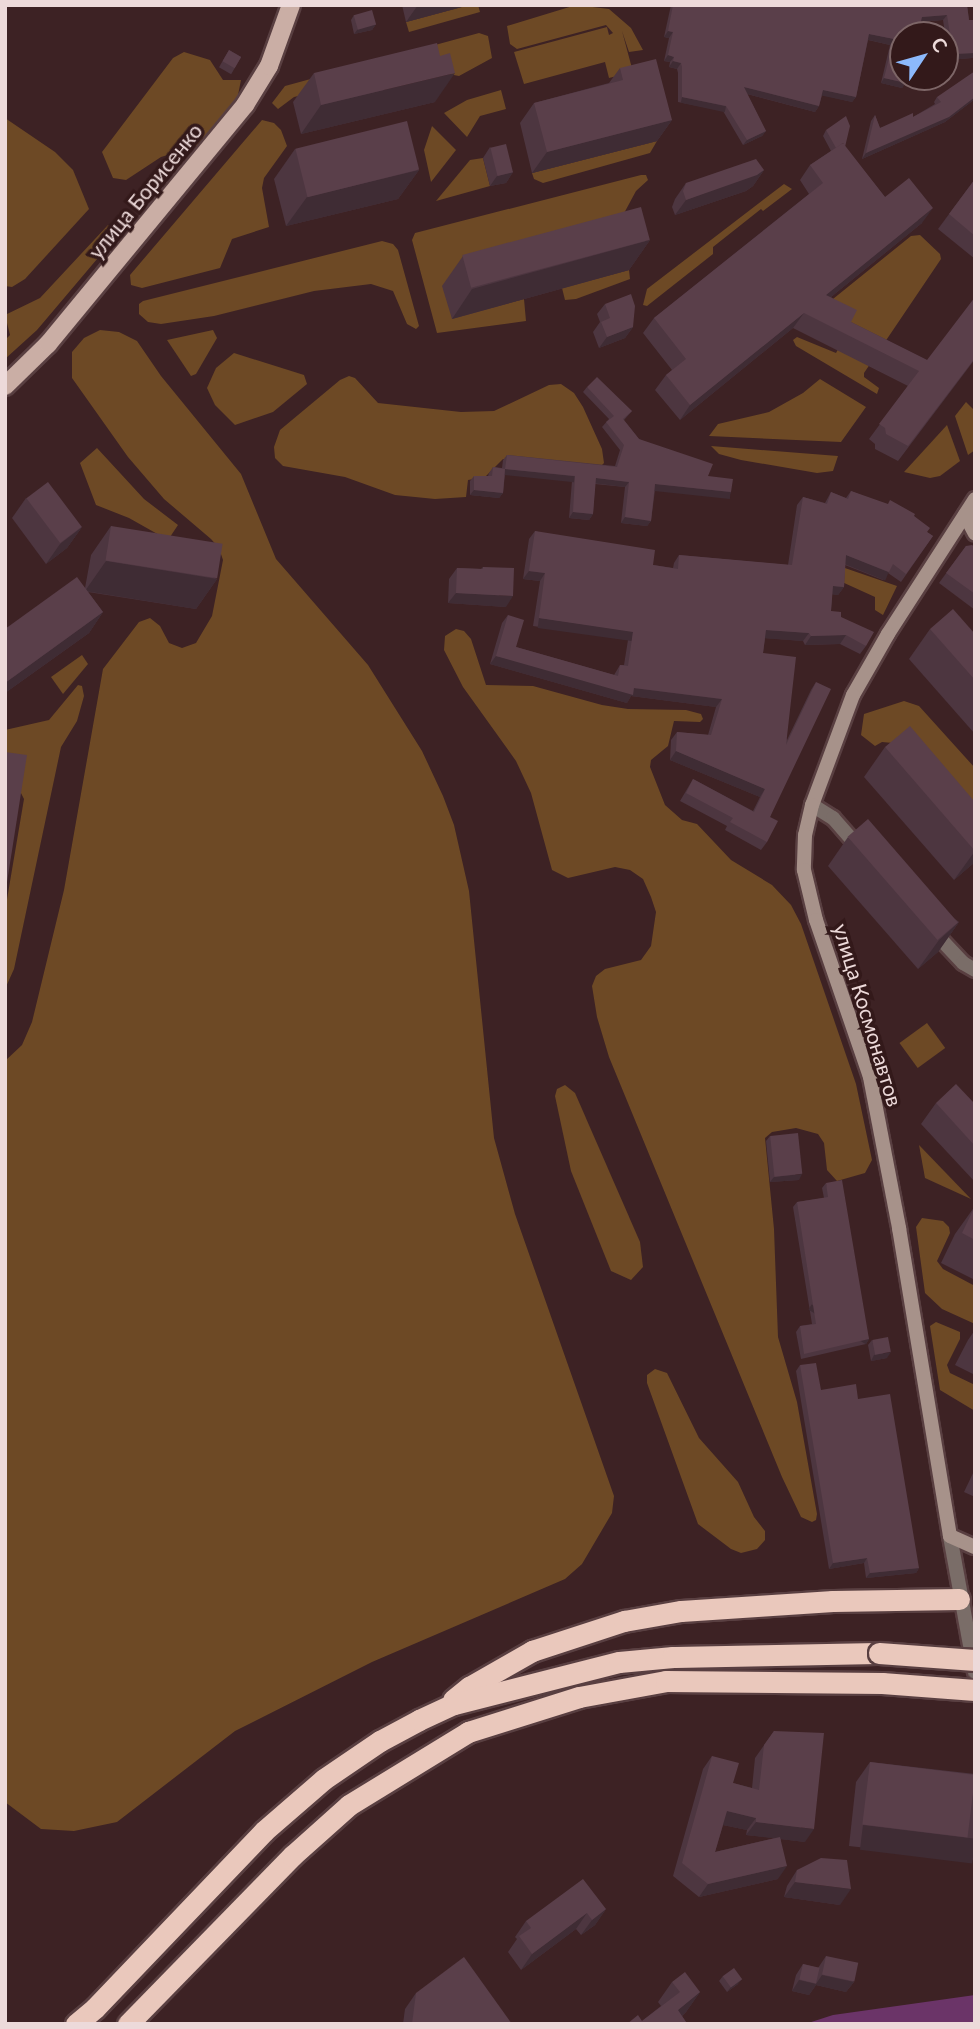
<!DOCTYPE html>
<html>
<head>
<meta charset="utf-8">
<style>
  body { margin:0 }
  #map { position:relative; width:980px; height:2029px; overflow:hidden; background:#3d2224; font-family:Lato,sans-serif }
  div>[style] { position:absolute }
  .green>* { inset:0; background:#6d4925; transform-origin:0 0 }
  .water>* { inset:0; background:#6b3468 }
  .roads { filter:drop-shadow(2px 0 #593f41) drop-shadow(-2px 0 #593f41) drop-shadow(0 2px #593f41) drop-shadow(0 -2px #593f41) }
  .street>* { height:14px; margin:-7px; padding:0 7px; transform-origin:7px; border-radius:7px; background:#7a6d68 }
  .secondary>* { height:14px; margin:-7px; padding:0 7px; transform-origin:7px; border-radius:7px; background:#a7928a }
  .primary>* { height:18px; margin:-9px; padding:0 9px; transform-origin:9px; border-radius:9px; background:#caaea5 }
  .highway>* { height:21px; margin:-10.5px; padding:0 10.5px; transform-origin:10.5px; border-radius:10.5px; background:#eac8bc }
  .bridges { filter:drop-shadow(2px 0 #593f41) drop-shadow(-2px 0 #593f41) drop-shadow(0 2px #593f41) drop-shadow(0 -2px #593f41) }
  .highway-bridge>* { height:21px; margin:-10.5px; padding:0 10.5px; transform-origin:10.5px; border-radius:10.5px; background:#eac8bc }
  .wall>* { inset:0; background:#4d3640; transform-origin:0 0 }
  .shaded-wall>* { inset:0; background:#3f2c34; transform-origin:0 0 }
  .building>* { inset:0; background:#5a3f4a; transform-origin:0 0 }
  span { translate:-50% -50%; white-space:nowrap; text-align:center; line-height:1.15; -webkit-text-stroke:7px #33191a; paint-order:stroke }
  .street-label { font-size:21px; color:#eddada }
  .frame { position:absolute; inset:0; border:7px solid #eddada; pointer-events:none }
  .north { position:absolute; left:889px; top:21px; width:70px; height:70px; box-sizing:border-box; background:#33191a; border:2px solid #7d6667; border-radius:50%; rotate:54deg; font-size:19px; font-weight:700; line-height:28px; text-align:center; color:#eddada }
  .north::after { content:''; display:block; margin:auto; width:24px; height:32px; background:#8cb9fc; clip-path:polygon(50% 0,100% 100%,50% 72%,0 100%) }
</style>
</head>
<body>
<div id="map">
  <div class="green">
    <div style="clip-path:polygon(469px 5px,478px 5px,480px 12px,409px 32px,406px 22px)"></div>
    <div style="clip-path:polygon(576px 5px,609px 9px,631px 28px,643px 50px,629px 52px,622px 31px,633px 72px,609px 78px,605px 62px,524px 84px,514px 52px,607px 27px,609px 35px,613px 33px,606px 25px,517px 49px,510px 44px,507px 26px)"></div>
    <div style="clip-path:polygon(479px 33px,488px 36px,492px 58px,459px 76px,417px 68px,294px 97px,278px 109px,272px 103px,285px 86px)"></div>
    <div style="clip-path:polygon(184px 52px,210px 60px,223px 80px,241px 80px,237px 100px,200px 145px,161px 157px,126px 180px,113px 178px,102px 152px,173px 58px)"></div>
    <div style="clip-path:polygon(501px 90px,506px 109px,480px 116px,467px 137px,444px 113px,467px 100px)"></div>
    <div style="clip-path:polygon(5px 118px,55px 152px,73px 170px,89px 209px,25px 279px,12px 287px,5px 286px)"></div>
    <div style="clip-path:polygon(262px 120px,274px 123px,281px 130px,287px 146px,264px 178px,262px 188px,269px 227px,232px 239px,220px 268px,142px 288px,131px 285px,130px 275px)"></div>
    <div style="clip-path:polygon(432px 126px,456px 150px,431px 182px,424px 150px)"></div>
    <div style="clip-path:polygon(657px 141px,650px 153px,543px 183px,534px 179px,532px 173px)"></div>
    <div style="clip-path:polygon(483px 158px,490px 186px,436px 201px,470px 160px)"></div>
    <div style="clip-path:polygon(641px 175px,646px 175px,648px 180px,636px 191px,622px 217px,452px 318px,524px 299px,526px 321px,437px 333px,412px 240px,415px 233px)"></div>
    <div style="clip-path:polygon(784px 184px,792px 189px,763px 211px,761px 209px,713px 247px,713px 254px,647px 306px,643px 305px,647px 289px)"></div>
    <div style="clip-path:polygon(108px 225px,113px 226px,113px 234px,103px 252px,37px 330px,5px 359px,5px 340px,10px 335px,5px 315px,40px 298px)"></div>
    <div style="clip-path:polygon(920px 235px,940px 254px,941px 259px,864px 373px,864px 377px,879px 388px,877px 394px,796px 346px,793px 340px,797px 337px,836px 353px,850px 327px,828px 303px,911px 236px)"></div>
    <div style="clip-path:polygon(382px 241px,393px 244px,398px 250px,419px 326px,416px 329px,407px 324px,393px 291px,371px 284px,314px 291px,214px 316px,161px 324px,148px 322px,139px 314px,139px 304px,143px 301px)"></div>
    <div style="clip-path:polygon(629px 270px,630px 279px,576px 299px,565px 300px,562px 288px)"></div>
    <div style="clip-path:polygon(100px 330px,119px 332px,137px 341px,161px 376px,241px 474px,276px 559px,368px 665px,422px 751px,443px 796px,454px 825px,469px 891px,494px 1138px,515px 1214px,614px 1496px,612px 1513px,582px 1564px,565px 1579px,372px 1662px,235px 1731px,117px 1822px,74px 1831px,41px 1829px,5px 1802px,5px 1061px,22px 1045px,32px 1022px,64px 890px,103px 669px,139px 622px,150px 618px,160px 626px,169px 643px,182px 648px,196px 643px,212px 616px,223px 560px,219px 548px,211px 539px,164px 499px,128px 457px,72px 378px,72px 352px,84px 338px)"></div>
    <div style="clip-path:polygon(213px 330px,217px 338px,196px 374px,191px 376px,167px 340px)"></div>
    <div style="clip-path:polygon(234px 353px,304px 375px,307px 384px,273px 412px,235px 425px,215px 405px,207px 388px,216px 368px)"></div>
    <div style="clip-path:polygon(349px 376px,355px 378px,378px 403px,461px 412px,494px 411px,549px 385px,561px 384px,574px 393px,583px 407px,602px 449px,604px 463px,600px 467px,503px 459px,485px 477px,468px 480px,466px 497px,435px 499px,395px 495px,345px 477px,283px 466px,275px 458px,274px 447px,280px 430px,340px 380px)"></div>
    <div style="clip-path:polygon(820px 379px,866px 407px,841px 442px,709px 436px,718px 424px,769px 412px,803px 393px)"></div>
    <div style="clip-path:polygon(966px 402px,975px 411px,975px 450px,968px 455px,955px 416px)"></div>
    <div style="clip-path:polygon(947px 425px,960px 461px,940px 476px,930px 478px,904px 472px)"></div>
    <div style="clip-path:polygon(711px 446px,838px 456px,833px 471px,817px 473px,741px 460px,719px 454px)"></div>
    <div style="clip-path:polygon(97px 448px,144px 499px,178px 525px,168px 540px,129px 518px,96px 505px,80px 463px)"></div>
    <div style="clip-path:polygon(842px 567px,897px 586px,883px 615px,875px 610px,875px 597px,842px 582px)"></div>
    <div style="clip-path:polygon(456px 629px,464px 631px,471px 639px,486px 685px,533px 686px,602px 705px,628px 709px,686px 710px,701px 714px,703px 719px,700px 722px,674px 721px,668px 746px,651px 760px,650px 767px,665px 805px,682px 820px,697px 824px,731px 860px,772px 885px,791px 905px,801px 924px,856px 1084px,872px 1160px,865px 1173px,837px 1181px,827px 1170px,824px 1143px,818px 1134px,796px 1128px,772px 1132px,765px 1138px,774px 1229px,778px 1337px,797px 1402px,817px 1514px,816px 1520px,812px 1522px,801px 1517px,782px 1477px,609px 1057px,597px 1017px,592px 986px,596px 976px,605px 969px,641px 960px,651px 946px,656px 912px,651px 897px,643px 879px,630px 870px,615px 867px,568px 878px,552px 870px,531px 793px,516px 761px,463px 687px,444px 650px,445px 636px)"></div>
    <div style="clip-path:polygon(82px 655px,88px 664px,63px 694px,51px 677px)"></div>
    <div style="clip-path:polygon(78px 685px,82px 686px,84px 696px,77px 721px,61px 747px,14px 969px,5px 989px,5px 911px,24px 799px,19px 789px,5px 781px,5px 730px,49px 720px)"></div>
    <div style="clip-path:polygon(904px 701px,919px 706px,975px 768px,975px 801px,968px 807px,893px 743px,882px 742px,875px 746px,861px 735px,864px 714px)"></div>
    <div style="left:927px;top:1023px;width:31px;height:34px;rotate:54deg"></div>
    <div style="clip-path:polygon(565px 1085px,575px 1093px,640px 1242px,643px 1267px,631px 1280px,611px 1271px,571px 1171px,555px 1096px,557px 1089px)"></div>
    <div style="clip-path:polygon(919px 1145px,971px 1199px,925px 1178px)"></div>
    <div style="clip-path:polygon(922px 1218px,943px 1221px,949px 1227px,950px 1233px,937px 1261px,943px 1269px,975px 1286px,975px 1324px,942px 1309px,925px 1293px,916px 1227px)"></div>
    <div style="clip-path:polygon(936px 1322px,960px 1332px,960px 1339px,947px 1365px,950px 1373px,975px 1385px,975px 1411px,940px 1390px,930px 1326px)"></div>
    <div style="clip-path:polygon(655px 1369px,667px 1373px,699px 1438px,738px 1482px,754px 1517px,765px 1531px,765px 1540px,757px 1549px,741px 1553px,731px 1549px,698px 1524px,647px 1383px,647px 1375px)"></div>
  </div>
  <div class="water">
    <div style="clip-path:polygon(975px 1995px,975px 2024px,805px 2024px,833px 2015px)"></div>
  </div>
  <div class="roads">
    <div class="street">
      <div style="left:812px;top:805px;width:25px;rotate:32deg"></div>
      <div style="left:833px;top:818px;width:43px;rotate:48.8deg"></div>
      <div style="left:933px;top:931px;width:44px;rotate:46.8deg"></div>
      <div style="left:963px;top:963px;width:14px;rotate:30deg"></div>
      <div style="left:950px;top:1536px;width:138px;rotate:79.6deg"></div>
    </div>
    <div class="secondary">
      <div style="left:975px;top:499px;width:161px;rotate:122.8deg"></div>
      <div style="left:888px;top:634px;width:70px;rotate:119.8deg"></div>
      <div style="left:853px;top:695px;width:117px;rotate:110.4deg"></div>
      <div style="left:812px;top:805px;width:31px;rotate:103deg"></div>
      <div style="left:805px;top:835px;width:35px;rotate:92deg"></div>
      <div style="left:804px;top:870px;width:51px;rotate:76.5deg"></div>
      <div style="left:816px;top:920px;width:166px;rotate:71deg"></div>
      <div style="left:870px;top:1077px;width:154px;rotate:79.1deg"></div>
      <div style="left:899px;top:1228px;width:312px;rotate:80.6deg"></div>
      <div style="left:950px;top:1536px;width:27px;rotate:24deg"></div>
      <div style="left:965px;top:515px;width:21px;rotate:62deg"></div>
    </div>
    <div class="primary">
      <div style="left:5px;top:386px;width:60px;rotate:-44.3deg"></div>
      <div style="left:48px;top:344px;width:310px;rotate:-50.5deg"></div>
      <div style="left:245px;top:105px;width:46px;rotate:-58.4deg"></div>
      <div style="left:269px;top:66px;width:65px;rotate:-70.2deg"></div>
    </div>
    <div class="highway">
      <div style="left:453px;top:1700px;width:21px;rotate:-39deg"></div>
      <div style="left:469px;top:1687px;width:73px;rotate:-29.7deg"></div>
      <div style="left:532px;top:1651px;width:97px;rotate:-18.1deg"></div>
      <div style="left:624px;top:1621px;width:58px;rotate:-10deg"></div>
      <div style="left:681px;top:1611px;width:152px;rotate:-3.8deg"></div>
      <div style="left:833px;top:1601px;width:126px;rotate:-0.9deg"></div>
      <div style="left:76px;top:2024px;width:25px;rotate:-40deg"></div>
      <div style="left:95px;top:2008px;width:245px;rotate:-46.3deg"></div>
      <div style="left:264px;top:1831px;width:79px;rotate:-40.9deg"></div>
      <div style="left:324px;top:1779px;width:68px;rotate:-34.2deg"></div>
      <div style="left:380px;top:1741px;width:44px;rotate:-28.3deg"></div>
      <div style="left:419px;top:1720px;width:38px;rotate:-25deg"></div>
      <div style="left:454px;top:1704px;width:170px;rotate:-14.3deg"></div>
      <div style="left:619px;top:1662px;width:54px;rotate:-5.3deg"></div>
      <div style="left:673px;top:1657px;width:206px;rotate:-1.1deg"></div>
      <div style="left:128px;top:2024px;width:235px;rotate:-45.7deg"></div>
      <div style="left:292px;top:1856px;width:76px;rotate:-41.8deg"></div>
      <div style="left:349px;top:1805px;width:140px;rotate:-31.5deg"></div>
      <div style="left:468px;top:1732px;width:116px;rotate:-17.5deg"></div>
      <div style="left:579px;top:1697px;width:88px;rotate:-10.4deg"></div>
      <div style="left:666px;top:1681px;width:216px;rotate:0.5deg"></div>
      <div style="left:882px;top:1683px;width:93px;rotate:4.3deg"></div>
    </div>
  </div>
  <div class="bridges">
    <div class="highway-bridge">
      <div style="left:879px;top:1653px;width:96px;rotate:4.2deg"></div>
    </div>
  </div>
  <div class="wall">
    <div style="clip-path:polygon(402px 5px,469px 5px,406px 22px)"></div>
    <div style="clip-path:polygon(671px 5px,967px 5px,969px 20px,975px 55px,972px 58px,949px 60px,943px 20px,921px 22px,918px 35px,918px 83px,907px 80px,902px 88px,881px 83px,890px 45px,868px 40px,856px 97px,852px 102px,822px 95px,819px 106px,815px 112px,747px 94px,766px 131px,762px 136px,743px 145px,723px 111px,678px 102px,678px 73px,677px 69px,669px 67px,670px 62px,664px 61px,669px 38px,664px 37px)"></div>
    <div style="clip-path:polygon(354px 15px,376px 24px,372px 30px,354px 34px,351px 20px)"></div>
    <div style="left:229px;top:50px;width:14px;height:20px;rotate:30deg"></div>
    <div style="clip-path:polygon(620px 68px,672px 120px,657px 141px,532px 173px,520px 123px,534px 103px,609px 83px)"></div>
    <div style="clip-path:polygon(314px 73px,435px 102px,301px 134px,293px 102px)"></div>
    <div style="clip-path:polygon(937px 97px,975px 99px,945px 122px,862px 159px,871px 121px,875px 115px,880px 128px,913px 117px,935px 104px,934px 102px)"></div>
    <div style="clip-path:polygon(826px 130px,845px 147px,885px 197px,922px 223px,831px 297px,851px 322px,927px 360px,975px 359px,898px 461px,875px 449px,875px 444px,869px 439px,908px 386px,793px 328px,680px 420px,655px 390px,666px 375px,672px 370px,643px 333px,654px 318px,809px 194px,800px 180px,810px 165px,831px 151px,823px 136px)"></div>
    <div style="clip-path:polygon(490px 147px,513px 172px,506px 183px,490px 186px,483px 158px)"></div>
    <div style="clip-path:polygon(295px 149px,419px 170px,398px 199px,286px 226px,274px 179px)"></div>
    <div style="clip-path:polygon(764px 170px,753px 186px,746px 191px,675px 215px,672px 207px,675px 199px,686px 183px)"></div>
    <div style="clip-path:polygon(975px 179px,975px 259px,938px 229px)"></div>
    <div style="clip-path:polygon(650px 240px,629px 270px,452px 319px,442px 286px,463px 256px)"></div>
    <div style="clip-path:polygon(605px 304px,633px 327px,625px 338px,599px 348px,593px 332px,600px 322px,597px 314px)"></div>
    <div style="clip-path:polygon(587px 387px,632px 411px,624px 420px,639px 439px,708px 476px,731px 492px,728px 498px,655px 490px,651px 521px,647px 526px,621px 523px,625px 487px,595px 484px,593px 514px,589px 520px,569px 518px,572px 481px,505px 474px,503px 493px,499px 498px,470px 495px,470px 481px,474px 476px,488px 476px,489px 473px,493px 467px,502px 468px,503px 460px,507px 455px,615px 466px,620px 450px,602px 427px,609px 419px,583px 392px)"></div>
    <div style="clip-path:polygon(851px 491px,914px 516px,927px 532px,933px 536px,901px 582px,888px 573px,883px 580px,845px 565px,844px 587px,838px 595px,832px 594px,831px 611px,841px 617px,866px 646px,860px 654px,840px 644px,805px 645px,803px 641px,765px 638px,763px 653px,787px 740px,811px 690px,816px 682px,770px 817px,767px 842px,761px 850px,725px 830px,727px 826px,680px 801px,693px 779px,753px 811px,760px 797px,670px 760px,671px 740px,677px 732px,708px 735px,716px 707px,631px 696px,627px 703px,490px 664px,502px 623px,508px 615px,516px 647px,614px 675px,620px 665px,624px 665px,628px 640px,533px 626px,540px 581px,523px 579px,529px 539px,535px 531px,653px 565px,673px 568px,674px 563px,679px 555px,788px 565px,797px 505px,803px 497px,825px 503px,831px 492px,846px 498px)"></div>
    <div style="clip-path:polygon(26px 498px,82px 527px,67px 548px,46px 564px,12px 518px)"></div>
    <div style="clip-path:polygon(111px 526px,217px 579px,196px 609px,88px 592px,103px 612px,89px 633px,5px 693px,5px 629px,85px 588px,91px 555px)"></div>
    <div style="clip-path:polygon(966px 546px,975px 547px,975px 610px,939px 583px)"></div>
    <div style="clip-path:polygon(483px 567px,506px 607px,448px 603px,449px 579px,457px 568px,481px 569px)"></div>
    <div style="clip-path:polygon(930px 629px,975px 634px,975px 734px,909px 659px)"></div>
    <div style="clip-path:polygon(885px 747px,975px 802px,975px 862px,954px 880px,864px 777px)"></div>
    <div style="clip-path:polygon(848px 837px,959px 922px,938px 952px,918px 969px,828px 866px)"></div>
    <div style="clip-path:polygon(936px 1103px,975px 1104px,975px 1182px,921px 1124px)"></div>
    <div style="clip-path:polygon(770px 1136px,799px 1180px,770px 1182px,766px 1141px)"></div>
    <div style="clip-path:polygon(826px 1183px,869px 1339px,866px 1344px,801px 1359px,796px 1332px,800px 1326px,812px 1324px,793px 1207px,797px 1202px,824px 1198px,822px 1188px)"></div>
    <div style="clip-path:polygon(975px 1206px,975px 1280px,941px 1263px,955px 1234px)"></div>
    <div style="clip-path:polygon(975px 1330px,975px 1375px,955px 1365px,968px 1340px)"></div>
    <div style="clip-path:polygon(872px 1340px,887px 1358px,871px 1361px,868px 1345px)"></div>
    <div style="clip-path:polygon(800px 1365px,821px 1390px,919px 1568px,916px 1573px,866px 1578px,864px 1563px,829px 1569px,796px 1371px)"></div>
    <div style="clip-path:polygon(975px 1469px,975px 1497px,964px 1492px)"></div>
    <div style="clip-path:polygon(evenodd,774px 1731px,805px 1842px,781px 1839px,778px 1879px,699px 1897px,673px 1876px,703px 1769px,712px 1756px,733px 1783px,752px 1788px,755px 1758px,774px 1731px,723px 1825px,747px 1830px,746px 1835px,775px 1838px,715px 1852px,723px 1825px)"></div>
    <div style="clip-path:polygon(870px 1762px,975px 1774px,975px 1860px,849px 1846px,856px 1782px)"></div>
    <div style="clip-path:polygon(797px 1870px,840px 1905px,784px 1897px,787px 1886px)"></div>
    <div style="clip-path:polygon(606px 1909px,595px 1925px,581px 1935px,576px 1929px,521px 1970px,508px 1952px,517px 1939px,515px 1937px,526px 1921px)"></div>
    <div style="clip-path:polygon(826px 1956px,854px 1982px,846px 1992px,816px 1985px,809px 1995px,792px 1991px,796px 1975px,803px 1964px,818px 1968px)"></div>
    <div style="clip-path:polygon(723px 1976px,738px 1984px,727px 1992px,719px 1981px)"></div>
    <div style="clip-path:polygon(672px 1982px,700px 1992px,686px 2012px,682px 2016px,686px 2022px,684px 2024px,627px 2024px,642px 2021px,661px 2006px,658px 2002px)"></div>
    <div style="clip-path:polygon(416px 1993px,512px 2024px,403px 2024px,405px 2009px)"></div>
  </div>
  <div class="shaded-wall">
    <div style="clip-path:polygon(418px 5px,469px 5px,406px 22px)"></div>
    <div style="clip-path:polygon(947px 15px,943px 20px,918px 22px,922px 17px)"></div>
    <div style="clip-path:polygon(376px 24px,372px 30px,354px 34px,358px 29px)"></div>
    <div style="clip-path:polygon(668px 31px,673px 32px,669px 38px,664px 37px)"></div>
    <div style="clip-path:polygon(869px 34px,894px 39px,890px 45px,865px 39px)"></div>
    <div style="clip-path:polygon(975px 53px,972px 58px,949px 60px,953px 54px)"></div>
    <div style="clip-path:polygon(668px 55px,674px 57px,670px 62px,664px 61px)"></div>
    <div style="clip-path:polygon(673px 61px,681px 63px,677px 69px,669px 67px)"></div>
    <div style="clip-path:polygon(455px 73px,435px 102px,301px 134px,321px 105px)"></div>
    <div style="clip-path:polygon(906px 77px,922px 77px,918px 83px,905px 79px)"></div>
    <div style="clip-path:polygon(884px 78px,906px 83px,902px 88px,881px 83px)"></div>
    <div style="clip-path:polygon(744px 87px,819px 106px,815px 112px,740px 92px)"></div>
    <div style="clip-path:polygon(823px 90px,856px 97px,852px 102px,819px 95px)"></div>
    <div style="left:682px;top:97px;width:45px;height:6px;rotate:12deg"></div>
    <div style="clip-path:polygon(975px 97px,975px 99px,945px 122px,862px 159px,866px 153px)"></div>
    <div style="clip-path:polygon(672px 120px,657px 141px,532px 173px,547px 152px)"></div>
    <div style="clip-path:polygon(766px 131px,762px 136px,743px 145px,747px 140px)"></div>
    <div style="clip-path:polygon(419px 170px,398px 199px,286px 226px,307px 197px)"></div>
    <div style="clip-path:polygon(764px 170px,753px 186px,746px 191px,675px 215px,686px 200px)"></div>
    <div style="clip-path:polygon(513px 172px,506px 183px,490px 186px,497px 176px)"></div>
    <div style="clip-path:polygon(933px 208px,922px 223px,815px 310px,826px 295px)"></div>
    <div style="clip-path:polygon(650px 240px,629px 270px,452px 319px,472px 289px)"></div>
    <div style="clip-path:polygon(804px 313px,793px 328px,680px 420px,690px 405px)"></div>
    <div style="clip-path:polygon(633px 327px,625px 338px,599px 348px,607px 337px)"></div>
    <div style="left:505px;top:469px;width:70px;height:6px;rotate:6deg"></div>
    <div style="clip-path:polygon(596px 478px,629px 482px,625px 487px,592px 483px)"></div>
    <div style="left:655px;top:484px;width:76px;height:7px;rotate:6deg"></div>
    <div style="clip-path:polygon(474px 490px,503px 493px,499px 498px,470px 495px)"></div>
    <div style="clip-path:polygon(573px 512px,593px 514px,589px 520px,569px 518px)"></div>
    <div style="clip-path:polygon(625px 517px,651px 521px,647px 526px,621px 523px)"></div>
    <div style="clip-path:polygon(82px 527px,67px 548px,46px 564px,60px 544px)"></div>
    <div style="left:846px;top:555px;width:46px;height:9px;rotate:22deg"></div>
    <div style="clip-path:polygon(106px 561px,217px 579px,196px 609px,85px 591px)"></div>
    <div style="clip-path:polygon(529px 571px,545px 573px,540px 581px,523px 579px)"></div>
    <div style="clip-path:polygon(833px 586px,844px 587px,838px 595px,827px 594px)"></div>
    <div style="clip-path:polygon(456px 593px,513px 596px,506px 607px,448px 603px)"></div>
    <div style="clip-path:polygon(103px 612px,89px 633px,5px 693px,5px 683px)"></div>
    <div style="left:539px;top:618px;width:95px;height:10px;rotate:8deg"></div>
    <div style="clip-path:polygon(766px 630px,809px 633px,803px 641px,760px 638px)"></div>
    <div style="clip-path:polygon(846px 635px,840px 644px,805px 645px,811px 636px)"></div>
    <div style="clip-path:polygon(496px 656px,634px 688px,722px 699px,716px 707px,631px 696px,627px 703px,490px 664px)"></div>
    <div style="clip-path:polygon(676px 751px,765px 789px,760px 797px,670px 760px)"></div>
    <div style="clip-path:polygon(975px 851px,975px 862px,954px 880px)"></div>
    <div style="clip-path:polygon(959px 922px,938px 952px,918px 969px,939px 940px)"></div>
    <div style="clip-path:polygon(802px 1174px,799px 1180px,770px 1182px,774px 1177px)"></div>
    <div style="left:869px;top:1339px;width:6px;height:67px;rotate:121deg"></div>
    <div style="clip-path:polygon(891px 1352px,887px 1358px,871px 1361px,874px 1355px)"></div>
    <div style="clip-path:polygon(867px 1558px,864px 1563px,829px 1569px,833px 1563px)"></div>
    <div style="clip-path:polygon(919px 1568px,916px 1573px,866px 1578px,870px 1573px)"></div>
    <div style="clip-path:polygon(727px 1811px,756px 1818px,747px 1830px,718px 1824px)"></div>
    <div style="clip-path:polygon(756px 1822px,814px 1829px,805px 1842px,746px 1835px)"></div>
    <div style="left:863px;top:1825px;width:113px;height:25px;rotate:7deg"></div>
    <div style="clip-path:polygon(787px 1866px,778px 1879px,699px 1897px,708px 1884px)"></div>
    <div style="clip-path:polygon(795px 1882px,851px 1889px,840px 1905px,784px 1897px)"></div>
    <div style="clip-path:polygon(606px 1909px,595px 1925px,581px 1935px,592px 1920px)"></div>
    <div style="clip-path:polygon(587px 1913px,576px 1929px,521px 1970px,532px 1954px)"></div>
    <div style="clip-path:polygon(822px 1975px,854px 1982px,846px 1992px,816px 1985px,809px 1995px,792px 1991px,799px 1980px,816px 1984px)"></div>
    <div style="clip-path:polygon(742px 1979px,738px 1984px,727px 1992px,731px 1987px)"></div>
    <div style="clip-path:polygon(700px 1992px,686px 2012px,672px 2024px,678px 2010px)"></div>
  </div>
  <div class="building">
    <div style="clip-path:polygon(673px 5px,967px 5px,969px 20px,974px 20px,975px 53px,953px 54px,947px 15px,922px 17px,918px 35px,903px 35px,903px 77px,908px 77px,906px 83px,884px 78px,894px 39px,869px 34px,856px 97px,823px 90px,819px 106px,744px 87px,766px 131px,747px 140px,726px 106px,682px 97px,682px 67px,681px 63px,673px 61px,674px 57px,668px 55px,673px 32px,668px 31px)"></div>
    <div style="left:372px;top:10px;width:15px;height:19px;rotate:74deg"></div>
    <div style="clip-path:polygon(437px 43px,440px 56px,450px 53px,455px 73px,321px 105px,314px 73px)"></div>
    <div style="left:229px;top:50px;width:14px;height:13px;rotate:30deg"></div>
    <div style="clip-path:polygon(656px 59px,672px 120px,547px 152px,534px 103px,623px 80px,620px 68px)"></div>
    <div style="clip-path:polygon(975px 71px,975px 97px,949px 117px,866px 153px,875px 115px,880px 128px,913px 113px,913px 117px,941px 102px,937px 97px)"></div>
    <div style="clip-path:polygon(846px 116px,850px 126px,845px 147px,843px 143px,836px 148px,826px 130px)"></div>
    <div style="left:407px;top:121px;width:50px;height:115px;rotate:76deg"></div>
    <div style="clip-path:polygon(843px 143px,885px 197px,909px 178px,933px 208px,826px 295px,857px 310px,851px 322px,927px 360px,975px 297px,975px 358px,908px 446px,886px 434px,885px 428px,879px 424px,919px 371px,804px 313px,690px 405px,666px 375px,686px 359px,654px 318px,823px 183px,810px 165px)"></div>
    <div style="left:506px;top:144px;width:29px;height:16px;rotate:76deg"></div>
    <div style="clip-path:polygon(756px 159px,764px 170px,757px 175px,686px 200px,683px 191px,686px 183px)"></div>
    <div style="clip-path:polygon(975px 179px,975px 236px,949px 214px)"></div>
    <div style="left:641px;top:207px;width:34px;height:185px;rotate:75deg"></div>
    <div style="clip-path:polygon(631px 294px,635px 306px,633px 327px,607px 337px,601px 322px,610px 318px,605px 304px)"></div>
    <div style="clip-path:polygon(597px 377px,632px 411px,623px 419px,639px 439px,713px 464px,708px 476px,733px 479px,731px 492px,655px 484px,651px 521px,625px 517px,629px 482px,596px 478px,593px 514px,573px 512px,575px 476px,505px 469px,507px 455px,617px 467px,624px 445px,606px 422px,614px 416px,587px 387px)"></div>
    <div style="clip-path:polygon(493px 467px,505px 469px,503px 493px,474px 490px,474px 476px,492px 476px)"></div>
    <div style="left:48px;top:482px;width:56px;height:27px;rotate:53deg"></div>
    <div style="clip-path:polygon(851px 491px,888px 504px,890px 500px,915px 514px,914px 516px,930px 528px,927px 532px,933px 536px,906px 574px,893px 564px,889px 572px,846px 555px,844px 587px,833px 586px,831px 611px,841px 612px,841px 617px,874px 632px,866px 646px,846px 635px,811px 636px,809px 633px,766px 630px,763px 653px,796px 657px,786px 745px,816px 682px,831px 689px,770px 817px,778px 821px,767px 842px,730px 822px,733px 818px,686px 793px,693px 779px,754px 812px,765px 789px,676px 751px,677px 732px,711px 735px,722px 699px,634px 688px,633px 695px,496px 656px,508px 615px,524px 620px,516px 647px,618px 676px,620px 665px,628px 666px,633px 632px,539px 618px,545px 573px,529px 571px,535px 531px,655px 550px,653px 565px,678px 569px,679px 555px,792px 565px,803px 497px,827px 504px,831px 492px,848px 499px)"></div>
    <div style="left:111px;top:526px;width:113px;height:35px;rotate:9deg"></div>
    <div style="clip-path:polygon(972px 545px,975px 547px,975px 594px,946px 573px,966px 546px)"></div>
    <div style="clip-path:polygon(483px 567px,514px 568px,513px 596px,456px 593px,457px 568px,483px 569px)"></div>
    <div style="clip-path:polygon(77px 577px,103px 612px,5px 683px,5px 629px)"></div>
    <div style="clip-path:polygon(953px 609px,975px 634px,975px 680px,930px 629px)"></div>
    <div style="clip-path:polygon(910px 726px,975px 802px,975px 851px,885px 747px)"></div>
    <div style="clip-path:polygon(5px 752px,27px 755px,5px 895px)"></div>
    <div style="left:868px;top:819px;width:137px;height:27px;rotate:49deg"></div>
    <div style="clip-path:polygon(956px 1084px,975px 1104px,975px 1146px,936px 1103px)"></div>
    <div style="left:798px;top:1133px;width:41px;height:28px;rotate:84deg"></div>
    <div style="clip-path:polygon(842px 1180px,869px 1339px,804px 1354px,800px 1326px,816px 1324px,797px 1202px,828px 1197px,826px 1183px)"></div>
    <div style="clip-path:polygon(975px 1206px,975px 1240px,962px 1233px)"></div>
    <div style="left:888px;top:1337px;width:15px;height:16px;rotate:79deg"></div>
    <div style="clip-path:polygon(816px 1363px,821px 1390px,856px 1384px,858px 1399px,890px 1394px,919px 1568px,870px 1573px,867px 1558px,833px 1563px,800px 1365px)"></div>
    <div style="clip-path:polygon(774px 1731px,824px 1733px,814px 1829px,756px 1822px,756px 1818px,727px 1811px,715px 1852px,780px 1837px,787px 1866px,708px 1884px,682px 1863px,712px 1756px,739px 1763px,733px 1783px,759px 1790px,764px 1745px)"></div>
    <div style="left:870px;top:1762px;width:106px;height:63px;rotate:7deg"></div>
    <div style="clip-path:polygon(821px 1858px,847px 1860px,851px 1889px,795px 1882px,797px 1870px)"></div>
    <div style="clip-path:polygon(583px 1879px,606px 1909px,592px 1920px,587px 1913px,532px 1954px,519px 1936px,531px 1928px,526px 1921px)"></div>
    <div style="left:826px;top:1956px;width:33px;height:19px;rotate:12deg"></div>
    <div style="clip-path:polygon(464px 1957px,512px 2024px,412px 2024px,416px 1993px)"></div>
    <div style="left:803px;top:1964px;width:17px;height:16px;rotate:13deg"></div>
    <div style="left:734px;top:1968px;width:14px;height:14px;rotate:54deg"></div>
    <div style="clip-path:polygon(685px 1972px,700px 1992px,678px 2010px,686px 2022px,683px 2024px,627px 2024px,638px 2015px,642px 2021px,680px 1992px,672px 1982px)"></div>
  </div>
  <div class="street-label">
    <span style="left:145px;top:191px;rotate:-51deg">улица Борисенко</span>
    <span style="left:868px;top:1015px;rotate:73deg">улица Космонавтов</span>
  </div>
  <div class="frame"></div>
  <div class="north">С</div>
</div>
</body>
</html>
